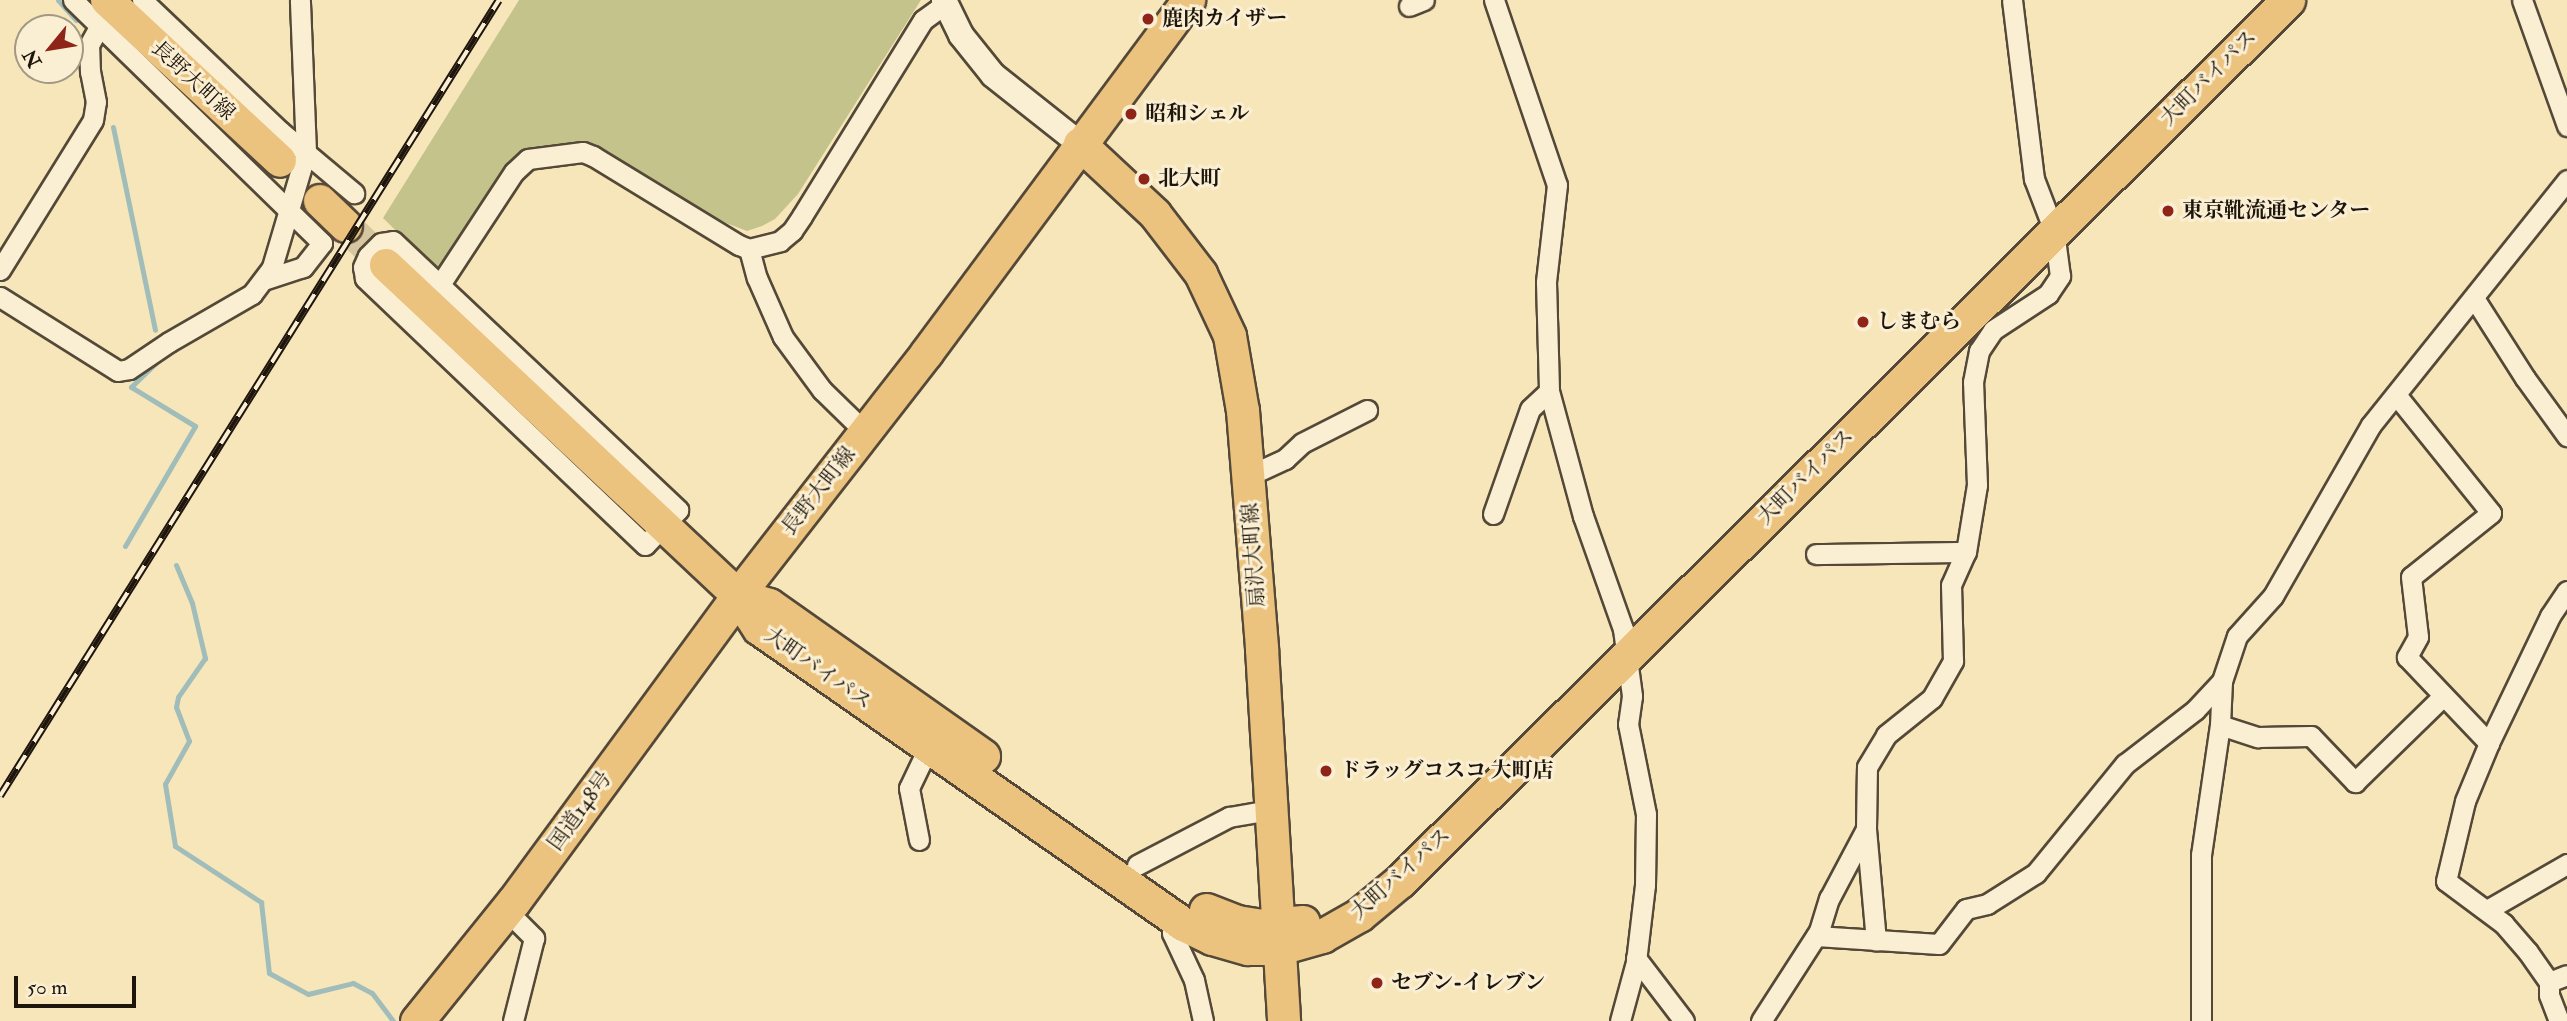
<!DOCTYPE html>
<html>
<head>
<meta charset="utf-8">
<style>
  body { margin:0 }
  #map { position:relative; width:2567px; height:1021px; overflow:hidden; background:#f8e6bb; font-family:"IM FELL Double Pica","Noto Serif JP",serif }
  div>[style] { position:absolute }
  .green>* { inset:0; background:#c4c38b }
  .stream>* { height:5px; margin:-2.5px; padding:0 2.5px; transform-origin:2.5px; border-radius:2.5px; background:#a0bdb9 }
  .primary-tunnel>* { height:32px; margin-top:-16px; transform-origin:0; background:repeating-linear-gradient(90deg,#d7c7a1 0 32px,transparent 0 48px) }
  .roads { filter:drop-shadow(2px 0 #544938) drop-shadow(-2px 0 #544938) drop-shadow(0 2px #544938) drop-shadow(0 -2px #544938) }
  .minor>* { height:19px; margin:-9.5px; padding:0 9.5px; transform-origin:9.5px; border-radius:9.5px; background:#faefd3 }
  .tertiary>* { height:24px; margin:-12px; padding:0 12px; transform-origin:12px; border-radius:12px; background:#faefd3 }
  .primary>* { height:32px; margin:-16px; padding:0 16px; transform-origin:16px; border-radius:16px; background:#ecc37e }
  .trunk>* { height:33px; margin:-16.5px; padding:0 16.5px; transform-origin:16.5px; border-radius:16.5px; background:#ecc37e }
  .rail>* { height:8px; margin-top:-4px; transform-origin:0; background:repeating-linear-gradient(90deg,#faefd3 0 16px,#1e150d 0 32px); box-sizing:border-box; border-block:2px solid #1e150d }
  .dots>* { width:19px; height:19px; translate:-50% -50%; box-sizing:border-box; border:4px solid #faefd3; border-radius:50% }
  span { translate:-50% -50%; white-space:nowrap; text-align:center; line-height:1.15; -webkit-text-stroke:6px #faefd3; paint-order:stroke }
  .poi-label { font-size:21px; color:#1e150d; font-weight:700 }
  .left { translate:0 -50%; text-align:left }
  .street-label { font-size:21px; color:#1e150d }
  .north { position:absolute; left:14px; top:14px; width:70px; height:70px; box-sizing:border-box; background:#faefd3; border:2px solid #a29884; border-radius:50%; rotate:240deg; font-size:19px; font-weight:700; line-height:28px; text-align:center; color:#1e150d }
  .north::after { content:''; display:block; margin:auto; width:24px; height:32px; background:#8f2418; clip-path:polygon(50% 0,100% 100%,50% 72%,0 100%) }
  .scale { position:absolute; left:14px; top:976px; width:122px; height:32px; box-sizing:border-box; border:4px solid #1e150d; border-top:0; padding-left:9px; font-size:21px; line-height:24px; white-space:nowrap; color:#1e150d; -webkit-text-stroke:5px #faefd3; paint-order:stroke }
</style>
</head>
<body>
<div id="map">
  <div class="green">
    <div style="clip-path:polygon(519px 0,921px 0,798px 194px,775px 219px,762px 226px,747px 231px,726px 223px,586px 145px,521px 154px,442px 265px,433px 267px,383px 218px)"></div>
  </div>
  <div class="stream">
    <div style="left:58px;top:0;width:27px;rotate:48deg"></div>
    <div style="left:113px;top:127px;width:207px;rotate:78.3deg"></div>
    <div style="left:125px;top:546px;width:139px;rotate:-59.7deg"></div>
    <div style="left:195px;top:426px;width:75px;rotate:-148.6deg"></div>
    <div style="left:131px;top:387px;width:42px;rotate:-44deg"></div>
    <div style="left:176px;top:565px;width:41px;rotate:67.2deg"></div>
    <div style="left:192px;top:603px;width:57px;rotate:76.7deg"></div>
    <div style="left:205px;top:658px;width:47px;rotate:124.7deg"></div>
    <div style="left:178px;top:697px;width:10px;rotate:101deg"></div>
    <div style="left:176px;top:707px;width:36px;rotate:69deg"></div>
    <div style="left:189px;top:741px;width:49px;rotate:119.2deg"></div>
    <div style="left:165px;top:784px;width:63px;rotate:80.8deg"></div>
    <div style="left:175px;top:846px;width:103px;rotate:33.1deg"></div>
    <div style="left:261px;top:902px;width:71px;rotate:83.6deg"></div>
    <div style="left:269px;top:973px;width:44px;rotate:28.3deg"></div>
    <div style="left:308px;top:994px;width:46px;rotate:-13.7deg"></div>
    <div style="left:353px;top:983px;width:21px;rotate:28deg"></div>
    <div style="left:372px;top:993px;width:35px;rotate:53deg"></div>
  </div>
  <div class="primary-tunnel">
    <div style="left:346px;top:226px;width:56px;rotate:44.3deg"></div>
  </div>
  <div class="roads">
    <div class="minor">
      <div style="left:73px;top:0;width:348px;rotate:44.3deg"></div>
      <div style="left:322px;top:243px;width:31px;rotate:128deg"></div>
      <div style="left:303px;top:267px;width:40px;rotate:162deg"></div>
      <div style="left:142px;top:0;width:190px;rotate:43.5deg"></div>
      <div style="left:280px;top:131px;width:97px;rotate:40deg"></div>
      <div style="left:1494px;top:0;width:195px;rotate:71.2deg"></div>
      <div style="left:1557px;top:185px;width:98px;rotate:96.5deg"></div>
      <div style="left:1546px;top:282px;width:109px;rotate:88.4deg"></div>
      <div style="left:1549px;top:391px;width:130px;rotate:74.8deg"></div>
      <div style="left:1583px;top:516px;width:120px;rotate:70.5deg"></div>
      <div style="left:1623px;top:629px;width:68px;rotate:82.3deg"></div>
      <div style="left:1632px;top:696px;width:28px;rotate:98deg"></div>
      <div style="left:1628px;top:724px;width:92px;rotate:78.7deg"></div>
      <div style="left:1646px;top:814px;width:71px;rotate:90.8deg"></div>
      <div style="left:1645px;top:885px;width:78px;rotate:96.7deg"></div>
      <div style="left:1636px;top:962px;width:61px;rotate:105.2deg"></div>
      <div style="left:2522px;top:0;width:134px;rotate:70.3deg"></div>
      <div style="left:1409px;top:6px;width:16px;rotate:-22deg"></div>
      <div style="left:393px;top:241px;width:392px;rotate:43.3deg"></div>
      <div style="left:678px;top:510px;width:48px;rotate:133.3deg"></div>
      <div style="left:645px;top:545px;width:387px;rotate:-136.4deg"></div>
      <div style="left:365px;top:278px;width:11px;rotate:-100deg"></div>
      <div style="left:363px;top:267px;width:12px;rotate:-66deg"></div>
      <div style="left:368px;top:256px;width:18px;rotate:-45deg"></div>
      <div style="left:381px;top:243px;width:12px;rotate:-9deg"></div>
      <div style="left:749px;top:249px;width:30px;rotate:75deg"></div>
      <div style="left:757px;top:278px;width:64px;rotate:66.2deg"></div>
      <div style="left:783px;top:337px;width:66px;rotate:53.7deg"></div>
      <div style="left:822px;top:390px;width:60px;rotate:44.3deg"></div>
      <div style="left:0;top:270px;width:176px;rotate:-58.2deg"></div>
      <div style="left:93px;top:120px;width:18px;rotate:-81deg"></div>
      <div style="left:96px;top:102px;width:31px;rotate:-101deg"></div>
      <div style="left:90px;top:72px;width:27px;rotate:-92deg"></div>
      <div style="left:89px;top:45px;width:23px;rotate:-61deg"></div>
      <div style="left:441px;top:283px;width:133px;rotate:-56.7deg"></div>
      <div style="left:514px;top:172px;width:19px;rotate:-43deg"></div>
      <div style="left:528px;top:159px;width:55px;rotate:-7.3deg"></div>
      <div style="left:583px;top:152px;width:11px;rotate:22deg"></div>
      <div style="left:593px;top:156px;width:171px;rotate:31.4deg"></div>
      <div style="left:739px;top:245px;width:11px;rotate:22deg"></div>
      <div style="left:749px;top:249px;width:32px;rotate:-14deg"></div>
      <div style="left:780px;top:241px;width:16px;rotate:-40deg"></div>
      <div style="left:792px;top:231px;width:18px;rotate:-56deg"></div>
      <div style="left:802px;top:216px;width:230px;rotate:-58.3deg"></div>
      <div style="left:923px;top:20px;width:27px;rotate:-36deg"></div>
      <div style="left:0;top:297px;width:139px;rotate:32.1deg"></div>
      <div style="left:118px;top:371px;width:11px;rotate:-10deg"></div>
      <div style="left:129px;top:369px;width:48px;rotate:-34deg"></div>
      <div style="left:169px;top:342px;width:96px;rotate:-30deg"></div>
      <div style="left:252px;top:294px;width:34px;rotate:-53deg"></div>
      <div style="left:272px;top:267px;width:120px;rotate:-73.5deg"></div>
      <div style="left:306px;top:152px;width:152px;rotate:-92.3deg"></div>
      <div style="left:2474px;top:298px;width:95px;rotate:57.5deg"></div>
      <div style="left:2525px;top:378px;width:72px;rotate:54.1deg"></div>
      <div style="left:2397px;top:396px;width:150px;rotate:51.2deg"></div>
      <div style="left:2491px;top:513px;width:102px;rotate:141.3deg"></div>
      <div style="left:2411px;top:577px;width:60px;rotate:83.3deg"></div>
      <div style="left:2418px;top:637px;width:23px;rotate:119deg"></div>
      <div style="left:2407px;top:657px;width:119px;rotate:46.4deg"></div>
      <div style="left:1248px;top:476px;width:41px;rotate:-24.7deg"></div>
      <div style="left:1285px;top:459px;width:23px;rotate:-43deg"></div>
      <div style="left:1302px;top:443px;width:73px;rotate:-26.9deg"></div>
      <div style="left:1493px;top:514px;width:111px;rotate:-70.6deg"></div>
      <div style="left:1530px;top:409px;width:26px;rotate:-43deg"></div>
      <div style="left:1816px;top:554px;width:150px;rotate:-0.8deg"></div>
      <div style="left:2220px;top:725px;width:40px;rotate:18deg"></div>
      <div style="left:2258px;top:737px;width:53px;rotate:-1.1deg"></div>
      <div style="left:2311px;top:736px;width:64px;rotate:46.3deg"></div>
      <div style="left:2355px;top:782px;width:123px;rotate:-44.3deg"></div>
      <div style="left:1866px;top:829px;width:112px;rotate:84.9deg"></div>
      <div style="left:919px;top:840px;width:53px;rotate:-100.9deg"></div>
      <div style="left:909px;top:788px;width:47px;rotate:-64.5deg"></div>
      <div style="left:1137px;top:865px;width:104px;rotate:-27.6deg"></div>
      <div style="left:1229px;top:817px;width:42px;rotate:-9.7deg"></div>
      <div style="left:506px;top:910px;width:40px;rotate:45deg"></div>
      <div style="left:534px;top:938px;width:86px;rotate:104.2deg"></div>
      <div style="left:2487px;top:910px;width:92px;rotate:-29.9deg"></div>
      <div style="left:1172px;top:916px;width:17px;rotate:90deg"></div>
      <div style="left:1172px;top:933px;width:52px;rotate:64.9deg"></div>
      <div style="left:1194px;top:980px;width:42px;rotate:77.6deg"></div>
      <div style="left:1816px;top:936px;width:123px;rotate:3.7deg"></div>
      <div style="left:1939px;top:944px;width:44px;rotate:-52.4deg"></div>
      <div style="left:1966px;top:909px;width:22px;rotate:-13deg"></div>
      <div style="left:1987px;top:904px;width:58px;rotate:-32.3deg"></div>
      <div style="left:2036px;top:873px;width:141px;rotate:-50.8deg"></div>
      <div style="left:2125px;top:764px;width:88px;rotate:-37.6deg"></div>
      <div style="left:2195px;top:710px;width:40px;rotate:-47deg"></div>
      <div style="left:1636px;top:958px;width:79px;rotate:52.7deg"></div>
      <div style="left:2549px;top:982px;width:19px;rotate:-21deg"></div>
      <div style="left:1761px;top:1021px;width:107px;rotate:-57.2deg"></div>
      <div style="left:1819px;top:931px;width:34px;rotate:-73deg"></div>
      <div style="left:1829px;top:899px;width:79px;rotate:-62.1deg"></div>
      <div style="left:1866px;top:829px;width:62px;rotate:-89.1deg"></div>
      <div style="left:1867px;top:767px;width:37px;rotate:-59deg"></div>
      <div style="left:1886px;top:735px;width:59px;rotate:-38.8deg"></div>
      <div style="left:1932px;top:698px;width:43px;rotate:-60.4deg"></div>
      <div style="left:1953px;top:661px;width:76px;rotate:-91.5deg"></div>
      <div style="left:1951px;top:585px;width:36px;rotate:-66deg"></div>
      <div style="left:1966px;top:552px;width:68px;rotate:-80.7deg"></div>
      <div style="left:1977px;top:485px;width:103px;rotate:-92.2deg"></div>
      <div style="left:1973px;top:382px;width:32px;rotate:-79deg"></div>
      <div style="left:1979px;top:351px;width:25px;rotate:-56deg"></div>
      <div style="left:1993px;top:330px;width:66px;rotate:-33.2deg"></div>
      <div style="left:2048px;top:294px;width:22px;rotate:-56deg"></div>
      <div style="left:2060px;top:276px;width:45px;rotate:-97.6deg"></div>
      <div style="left:2054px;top:231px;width:56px;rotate:-111deg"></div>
      <div style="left:2034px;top:179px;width:180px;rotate:-97deg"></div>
      <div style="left:2201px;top:1021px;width:166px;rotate:-90deg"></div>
      <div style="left:2201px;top:855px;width:131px;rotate:-81.7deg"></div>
      <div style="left:2220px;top:725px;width:44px;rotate:-87.4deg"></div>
      <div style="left:2222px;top:681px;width:47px;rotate:-71.6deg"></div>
      <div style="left:2237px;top:636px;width:54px;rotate:-48deg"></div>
      <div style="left:2273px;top:596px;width:197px;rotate:-60.2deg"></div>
      <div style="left:2371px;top:425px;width:314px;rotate:-51.3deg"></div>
      <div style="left:2559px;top:1021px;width:28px;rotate:-111deg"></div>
      <div style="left:2549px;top:995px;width:13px;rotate:-90deg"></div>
      <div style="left:2549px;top:982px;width:37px;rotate:-125deg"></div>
      <div style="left:2528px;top:952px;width:37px;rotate:-131deg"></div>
      <div style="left:2504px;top:924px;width:72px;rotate:-143.4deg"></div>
      <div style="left:2446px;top:881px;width:82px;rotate:-76.6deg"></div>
      <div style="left:2465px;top:801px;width:63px;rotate:-67.5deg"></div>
      <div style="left:2489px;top:743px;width:141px;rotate:-64.3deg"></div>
      <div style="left:2550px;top:616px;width:30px;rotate:-56deg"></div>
    </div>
    <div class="tertiary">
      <div style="left:944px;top:0;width:39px;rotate:64deg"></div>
      <div style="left:961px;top:35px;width:51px;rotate:51.3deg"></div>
      <div style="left:993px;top:75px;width:111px;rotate:38.4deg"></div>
    </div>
    <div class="primary">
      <div style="left:107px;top:0;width:236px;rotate:42.9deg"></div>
      <div style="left:1080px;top:144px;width:103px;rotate:43deg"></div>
      <div style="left:1155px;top:214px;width:76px;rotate:52.5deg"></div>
      <div style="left:1201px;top:274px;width:68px;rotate:64.9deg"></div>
      <div style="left:1230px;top:336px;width:76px;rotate:80.2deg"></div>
      <div style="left:1243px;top:411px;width:239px;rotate:85.4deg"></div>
      <div style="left:1262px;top:649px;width:373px;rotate:86.6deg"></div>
      <div style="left:320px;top:201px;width:36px;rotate:44deg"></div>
      <div style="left:386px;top:265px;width:483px;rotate:43.2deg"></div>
      <div style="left:738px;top:596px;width:308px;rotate:-52.1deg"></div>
      <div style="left:927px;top:353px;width:440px;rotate:-53.4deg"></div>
    </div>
    <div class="trunk">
      <div style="left:738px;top:596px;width:38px;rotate:57deg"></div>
      <div style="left:759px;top:628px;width:517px;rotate:34.92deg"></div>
      <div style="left:1183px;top:924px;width:32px;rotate:26deg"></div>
      <div style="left:1212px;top:938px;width:37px;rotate:16deg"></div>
      <div style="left:1248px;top:948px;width:32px"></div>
      <div style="left:1280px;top:948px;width:44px;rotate:-15.9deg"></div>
      <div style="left:1322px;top:936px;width:43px;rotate:-29.6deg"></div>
      <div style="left:1359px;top:915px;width:53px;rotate:-39.7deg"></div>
      <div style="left:1400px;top:881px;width:1251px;rotate:-44.77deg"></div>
      <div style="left:738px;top:596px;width:32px;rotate:16deg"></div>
      <div style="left:769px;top:605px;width:262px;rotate:35.2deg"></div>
      <div style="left:1206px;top:910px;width:33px;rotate:21deg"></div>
      <div style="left:1237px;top:922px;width:24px;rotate:9deg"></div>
      <div style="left:1261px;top:926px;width:42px;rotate:-5.4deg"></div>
      <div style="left:417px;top:1021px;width:154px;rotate:-51.1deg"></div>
      <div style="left:514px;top:901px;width:378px;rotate:-53.7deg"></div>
    </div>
  </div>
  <div class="rail">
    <div style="left:0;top:796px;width:939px;rotate:-57.92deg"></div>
  </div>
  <div class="dots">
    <div style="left:1148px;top:19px;background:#8f2418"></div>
    <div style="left:1131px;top:114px;background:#8f2418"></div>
    <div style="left:1144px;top:179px;background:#8f2418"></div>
    <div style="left:2168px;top:211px;background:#8f2418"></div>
    <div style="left:1863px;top:322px;background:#8f2418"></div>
    <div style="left:1326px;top:771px;background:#8f2418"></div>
    <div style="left:1377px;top:983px;background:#8f2418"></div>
  </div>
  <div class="poi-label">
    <span class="left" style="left:1162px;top:19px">鹿肉カイザー</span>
    <span class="left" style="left:1145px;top:114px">昭和シェル</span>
    <span class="left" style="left:1158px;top:179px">北大町</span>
    <span class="left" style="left:2182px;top:211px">東京靴流通センター</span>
    <span class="left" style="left:1877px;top:322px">しまむら</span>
    <span class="left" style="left:1340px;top:771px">ドラッグコスコ 大町店</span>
    <span class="left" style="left:1391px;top:983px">セブン-イレブン</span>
  </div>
  <div class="street-label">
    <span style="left:2209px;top:78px;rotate:-45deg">大町バイパス</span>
    <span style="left:193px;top:81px;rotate:43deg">長野大町線</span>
    <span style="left:1806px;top:477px;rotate:-45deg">大町バイパス</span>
    <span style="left:819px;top:491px;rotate:-52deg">長野大町線</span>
    <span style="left:1254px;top:555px;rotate:-94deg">扇沢大町線</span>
    <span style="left:818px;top:669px;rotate:35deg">大町バイパス</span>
    <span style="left:580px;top:811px;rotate:-54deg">国道148号</span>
    <span style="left:1401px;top:874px;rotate:-42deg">大町バイパス</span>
  </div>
  <div class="north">N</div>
  <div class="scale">50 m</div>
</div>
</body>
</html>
